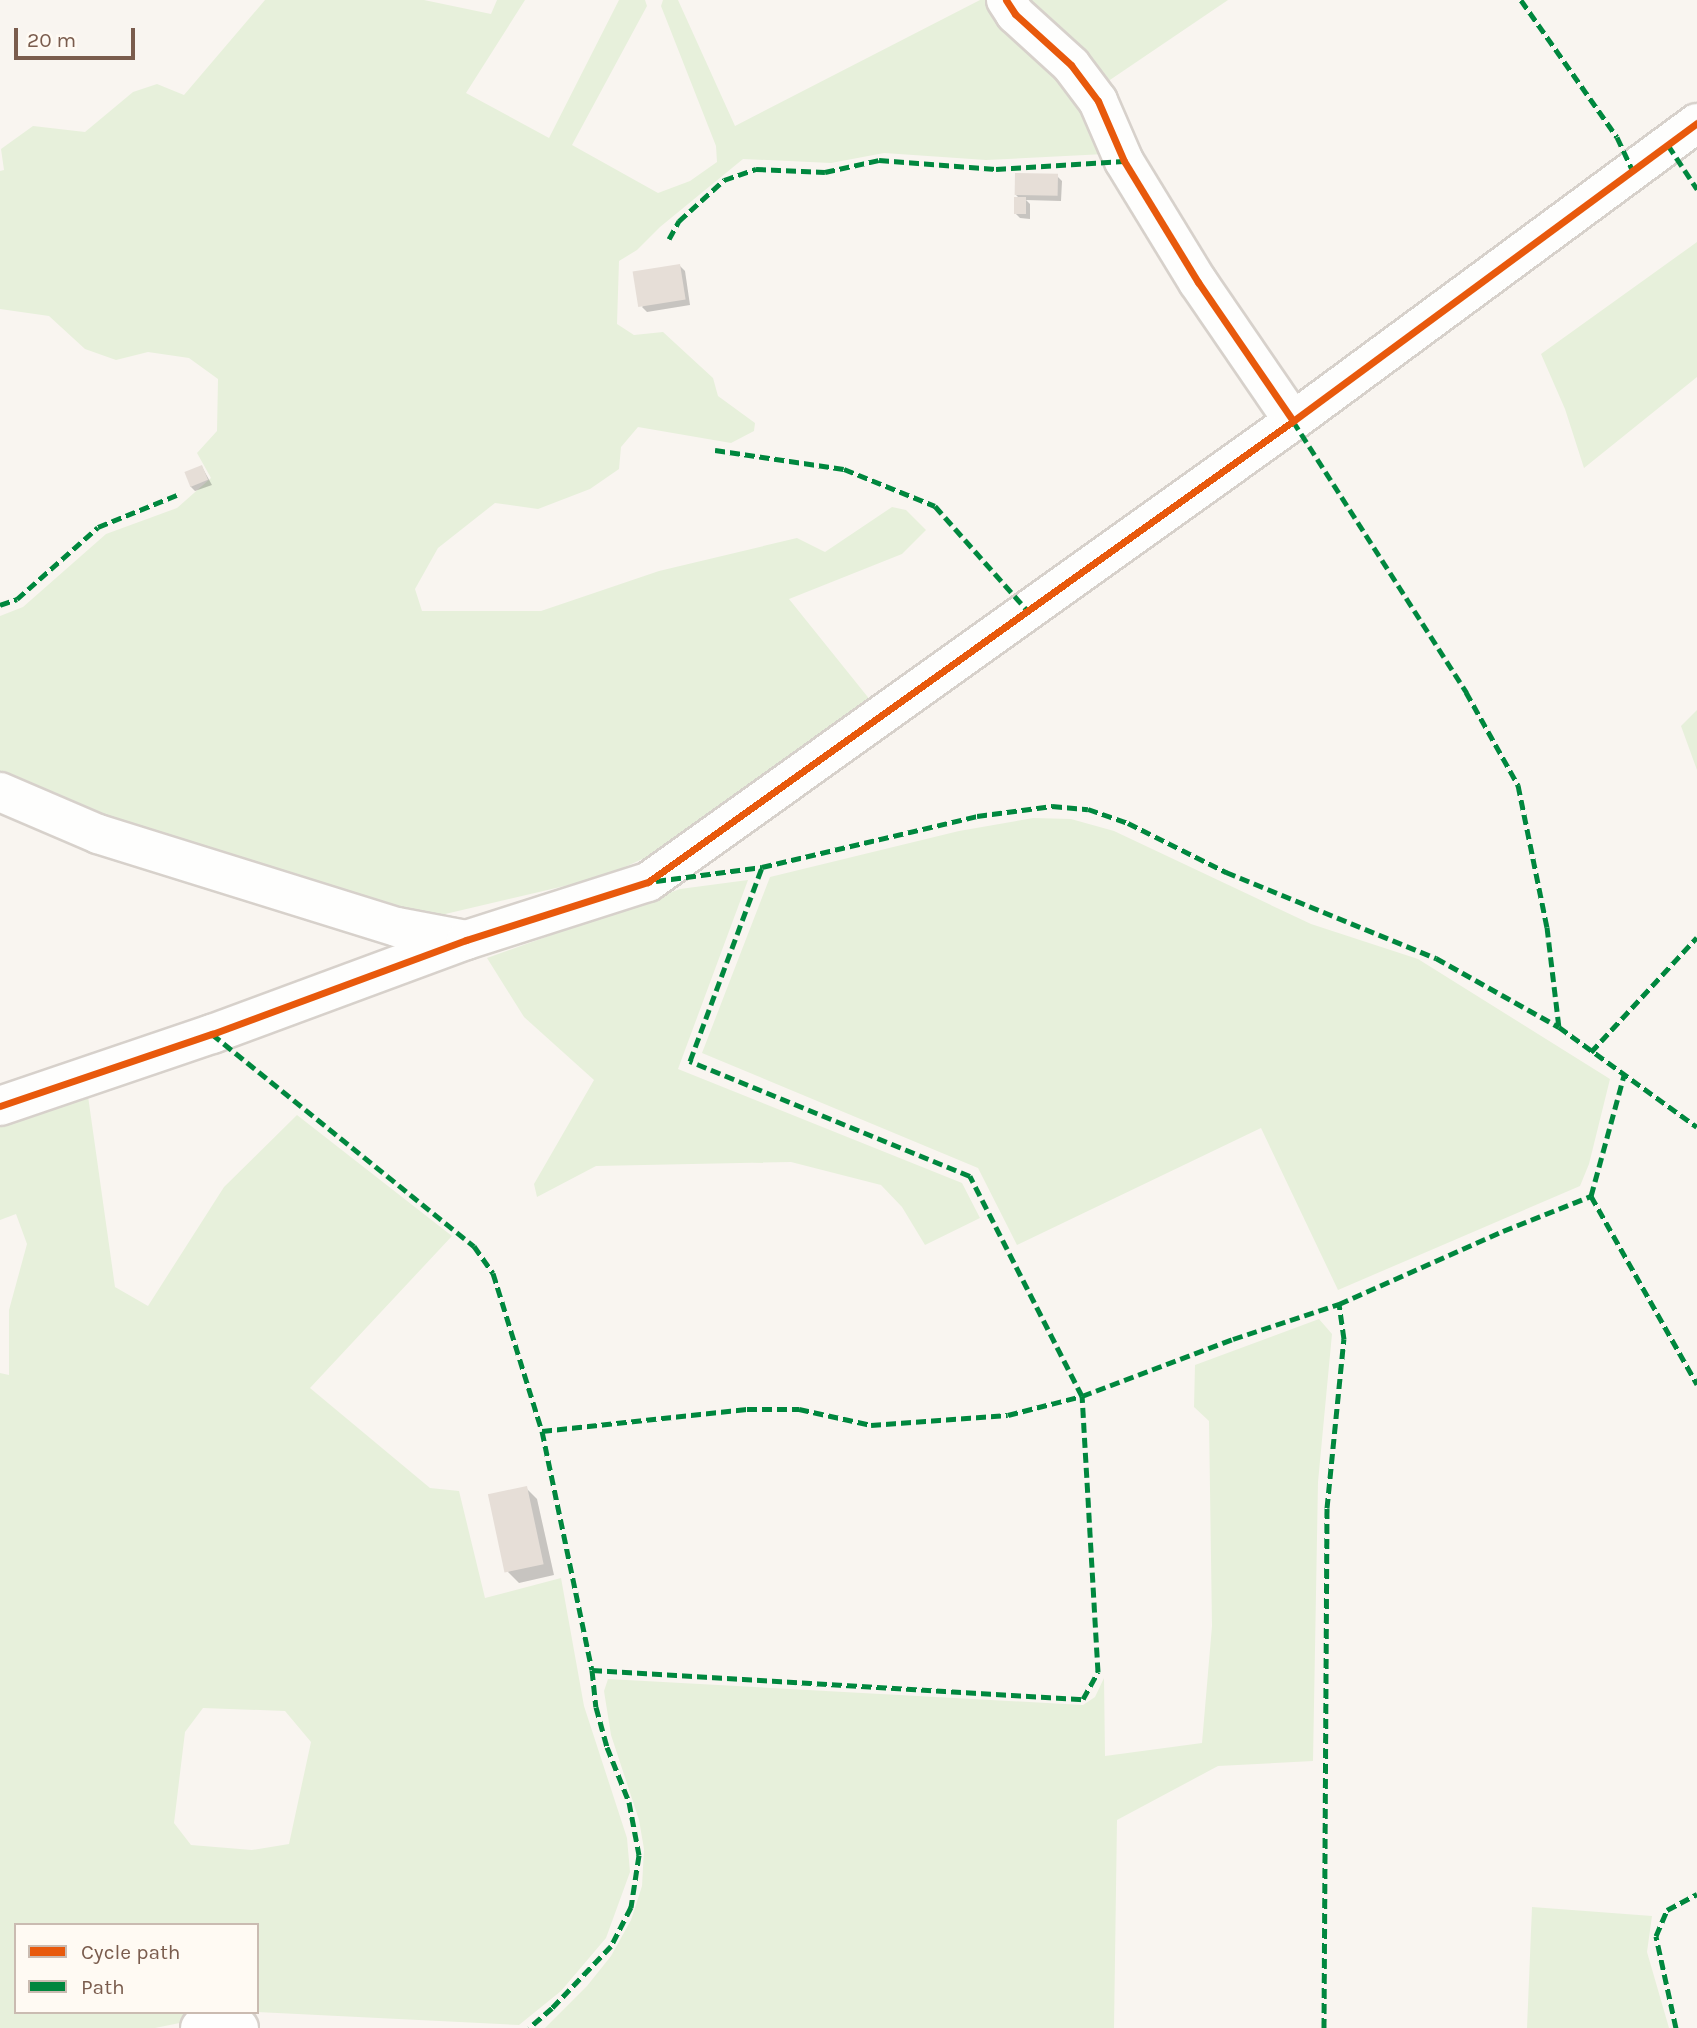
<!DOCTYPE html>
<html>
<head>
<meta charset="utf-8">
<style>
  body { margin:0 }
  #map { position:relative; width:1697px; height:2028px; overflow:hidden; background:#f9f5f0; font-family:Karla,sans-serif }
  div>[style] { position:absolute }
  .green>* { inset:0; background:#e7f0db }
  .shadow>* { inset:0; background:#0003 }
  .building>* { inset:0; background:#e6ded7; transform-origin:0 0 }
  .roads { filter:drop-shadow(2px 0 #d7d1cb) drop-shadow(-2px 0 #d7d1cb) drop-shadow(0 2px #d7d1cb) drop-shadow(0 -2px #d7d1cb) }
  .minor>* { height:38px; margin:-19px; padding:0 19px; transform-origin:19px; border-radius:19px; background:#fefefd }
  .quiet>* { height:5px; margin-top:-2.5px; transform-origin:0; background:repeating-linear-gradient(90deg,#00873e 0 10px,transparent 0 15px) }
  .cycleway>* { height:7px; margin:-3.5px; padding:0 3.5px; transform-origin:3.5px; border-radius:3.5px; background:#e8590c }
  span { translate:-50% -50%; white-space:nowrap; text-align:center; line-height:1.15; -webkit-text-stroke:5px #fffaf3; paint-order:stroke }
  .legend { position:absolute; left:14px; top:1923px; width:245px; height:91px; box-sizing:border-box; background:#fffaf3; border:2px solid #cabbb1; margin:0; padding:9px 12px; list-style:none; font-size:21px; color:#7a5c4d }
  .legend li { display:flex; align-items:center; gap:14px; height:35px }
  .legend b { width:35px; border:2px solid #cabbb1 }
  .scale { position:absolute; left:14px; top:28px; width:121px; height:32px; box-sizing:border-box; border:4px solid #7a5c4d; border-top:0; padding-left:9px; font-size:21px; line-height:24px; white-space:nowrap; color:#7a5c4d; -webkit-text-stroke:5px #fffaf3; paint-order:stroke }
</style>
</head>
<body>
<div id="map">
  <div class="green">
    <div style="clip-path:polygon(265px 0,424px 0,491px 14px,497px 0,525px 0,466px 93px,549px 138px,619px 0,645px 0,647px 6px,572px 145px,658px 193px,690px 181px,717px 162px,716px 146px,661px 6px,663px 0,678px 0,735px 126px,980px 0,985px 0,1007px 28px,1066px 73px,1105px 154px,986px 160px,884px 153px,831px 163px,743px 159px,660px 227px,637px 250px,619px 261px,617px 324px,634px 335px,663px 332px,713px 378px,718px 396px,755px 423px,754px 431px,731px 443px,638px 427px,621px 447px,619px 469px,590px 489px,538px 509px,495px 503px,438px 548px,415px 589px,422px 611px,541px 611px,659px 571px,797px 538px,825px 552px,892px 507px,906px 510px,926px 530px,902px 554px,789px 599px,875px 706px,660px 851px,603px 877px,424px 919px,96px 815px,0 772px,0 616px,23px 607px,106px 534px,177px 508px,211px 478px,197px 453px,217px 431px,218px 379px,189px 358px,148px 352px,116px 360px,85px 349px,49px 316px,0 309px,0 171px,4px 170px,1px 149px,33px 126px,85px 132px,133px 92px,157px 84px,184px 95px)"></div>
    <div style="clip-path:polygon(1018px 0,1228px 0,1101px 86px)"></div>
    <div style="clip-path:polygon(1697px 242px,1697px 377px,1584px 468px,1565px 409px,1541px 354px)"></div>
    <div style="clip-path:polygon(1697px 710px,1697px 770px,1681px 726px)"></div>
    <div style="clip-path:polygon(1033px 818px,1071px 819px,1114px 831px,1311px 924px,1418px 959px,1610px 1079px,1589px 1164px,1580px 1186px,1338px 1290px,1261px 1128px,1017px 1245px,978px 1168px,702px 1053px,770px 877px,959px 831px)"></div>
    <div style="clip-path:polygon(748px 880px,678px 1069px,962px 1183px,980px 1218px,925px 1245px,902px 1207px,881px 1185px,791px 1162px,596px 1166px,537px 1197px,534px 1184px,594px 1080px,524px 1017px,487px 958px,680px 889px)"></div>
    <div style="clip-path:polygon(evenodd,87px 1089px,115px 1287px,148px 1306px,224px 1187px,297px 1115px,452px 1236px,310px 1388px,430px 1488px,459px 1491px,485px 1598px,561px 1578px,584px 1706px,627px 1838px,630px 1872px,606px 1938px,561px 1991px,519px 2025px,257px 2012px,257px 1925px,16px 1925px,16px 2012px,234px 2012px,155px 2028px,0 2028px,0 1373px,9px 1375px,9px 1310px,27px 1244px,16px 1214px,0 1220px,0 1120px,87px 1089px,203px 1708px,285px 1711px,311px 1742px,289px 1844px,252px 1850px,191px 1845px,174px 1823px,185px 1732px,203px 1708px)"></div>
    <div style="clip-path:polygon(1319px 1319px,1332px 1334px,1318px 1482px,1313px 1761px,1218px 1766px,1117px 1820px,1114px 2028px,545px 2028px,587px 1986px,611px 1956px,631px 1920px,642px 1886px,644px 1849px,639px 1820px,611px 1735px,604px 1691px,608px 1679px,1083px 1705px,1095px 1697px,1104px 1678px,1105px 1756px,1202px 1743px,1212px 1626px,1209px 1421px,1194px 1407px,1195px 1365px)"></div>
    <div style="clip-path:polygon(1532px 1907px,1652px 1916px,1647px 1952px,1669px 2028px,1527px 2028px)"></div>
  </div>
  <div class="shadow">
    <div style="clip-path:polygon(1057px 176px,1062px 181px,1061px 201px,1026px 200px,1030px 204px,1030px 219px,1020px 218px,1015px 213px,1020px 199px,1016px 195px)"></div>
    <div style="clip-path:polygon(680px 266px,685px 271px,690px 305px,647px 312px,642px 307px)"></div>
    <div style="clip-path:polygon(202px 467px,212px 485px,195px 491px,190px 486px)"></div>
    <div style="clip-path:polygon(526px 1488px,537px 1499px,554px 1575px,519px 1583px,508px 1572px)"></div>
  </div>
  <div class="building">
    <div style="left:1015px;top:173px;width:43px;height:22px;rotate:1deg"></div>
    <div style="left:1014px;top:197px;width:12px;height:17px"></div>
    <div style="left:680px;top:264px;width:36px;height:48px;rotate:81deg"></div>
    <div style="left:202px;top:465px;width:16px;height:19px;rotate:68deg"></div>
    <div style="left:527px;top:1486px;width:80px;height:40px;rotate:78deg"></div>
  </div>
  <div class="roads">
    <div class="minor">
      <div style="left:1006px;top:0;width:17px;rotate:57deg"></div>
      <div style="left:1015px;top:14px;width:76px;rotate:42.3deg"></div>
      <div style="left:1071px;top:65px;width:45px;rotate:53.1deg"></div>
      <div style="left:1098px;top:101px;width:65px;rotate:66.6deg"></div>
      <div style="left:1124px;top:161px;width:142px;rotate:58.6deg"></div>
      <div style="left:1198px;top:282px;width:168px;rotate:55.6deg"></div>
      <div style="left:0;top:792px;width:107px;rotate:23.2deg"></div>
      <div style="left:98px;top:834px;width:313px;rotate:17.3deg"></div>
      <div style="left:397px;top:927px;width:70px;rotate:10.7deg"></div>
      <div style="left:0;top:1106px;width:224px;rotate:-18.8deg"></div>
      <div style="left:212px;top:1034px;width:271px;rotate:-20.3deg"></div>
      <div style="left:466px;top:940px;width:191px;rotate:-17.7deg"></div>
      <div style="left:648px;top:882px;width:793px;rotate:-35.55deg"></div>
      <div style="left:1293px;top:421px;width:502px;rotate:-36.41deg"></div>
      <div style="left:200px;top:2028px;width:39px"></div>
    </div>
  </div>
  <div class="quiet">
    <div style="left:1521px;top:0;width:167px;rotate:55deg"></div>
    <div style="left:1617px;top:137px;width:35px;rotate:65deg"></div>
    <div style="left:1668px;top:145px;width:53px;rotate:56.6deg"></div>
    <div style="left:669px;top:239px;width:21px;rotate:-61deg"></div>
    <div style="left:679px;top:221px;width:61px;rotate:-42.3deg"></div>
    <div style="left:724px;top:180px;width:34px;rotate:-19deg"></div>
    <div style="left:756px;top:169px;width:69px;rotate:2.5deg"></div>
    <div style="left:825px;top:172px;width:55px;rotate:-12.5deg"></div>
    <div style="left:879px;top:160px;width:117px;rotate:4.4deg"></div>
    <div style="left:996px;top:169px;width:128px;rotate:-3.6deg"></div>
    <div style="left:1293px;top:421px;width:322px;rotate:57.4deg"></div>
    <div style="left:1466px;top:692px;width:107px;rotate:60.8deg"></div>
    <div style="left:1518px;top:785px;width:145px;rotate:78.5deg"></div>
    <div style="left:1547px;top:927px;width:101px;rotate:83.2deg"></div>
    <div style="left:715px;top:450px;width:130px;rotate:8.4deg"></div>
    <div style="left:844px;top:469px;width:98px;rotate:22.1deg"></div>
    <div style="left:935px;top:506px;width:140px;rotate:48.5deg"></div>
    <div style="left:0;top:605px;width:18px;rotate:-19deg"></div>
    <div style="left:17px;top:599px;width:108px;rotate:-41.6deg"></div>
    <div style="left:98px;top:527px;width:85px;rotate:-22.1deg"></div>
    <div style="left:656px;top:881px;width:107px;rotate:-7.5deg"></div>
    <div style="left:762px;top:867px;width:221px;rotate:-13.3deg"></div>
    <div style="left:977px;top:816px;width:76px;rotate:-7.6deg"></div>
    <div style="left:1052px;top:806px;width:36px;rotate:5deg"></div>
    <div style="left:1088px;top:809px;width:42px;rotate:19.3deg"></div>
    <div style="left:1128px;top:823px;width:110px;rotate:26.6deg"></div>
    <div style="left:1226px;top:872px;width:227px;rotate:22.3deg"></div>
    <div style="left:1436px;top:958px;width:141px;rotate:29.3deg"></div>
    <div style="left:1559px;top:1027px;width:170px;rotate:35.9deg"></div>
    <div style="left:212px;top:1034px;width:337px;rotate:39deg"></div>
    <div style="left:474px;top:1246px;width:33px;rotate:55deg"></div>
    <div style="left:493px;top:1273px;width:165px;rotate:72.8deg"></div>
    <div style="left:542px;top:1431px;width:244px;rotate:78.2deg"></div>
    <div style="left:592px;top:1670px;width:37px;rotate:84deg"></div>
    <div style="left:596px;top:1707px;width:41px;rotate:74.6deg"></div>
    <div style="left:607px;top:1747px;width:59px;rotate:68.2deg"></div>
    <div style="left:629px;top:1802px;width:54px;rotate:79.3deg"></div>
    <div style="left:639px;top:1855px;width:53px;rotate:98.7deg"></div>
    <div style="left:631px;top:1907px;width:44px;rotate:117.1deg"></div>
    <div style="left:611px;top:1946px;width:86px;rotate:133.6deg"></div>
    <div style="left:552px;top:2008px;width:30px;rotate:139deg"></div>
    <div style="left:1591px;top:1052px;width:156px;rotate:-47.3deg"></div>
    <div style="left:1591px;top:1196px;width:216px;rotate:60.6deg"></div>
    <div style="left:542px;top:1431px;width:206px;rotate:-6.1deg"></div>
    <div style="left:747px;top:1409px;width:52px"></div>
    <div style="left:799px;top:1409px;width:74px;rotate:12.5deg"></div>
    <div style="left:871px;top:1425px;width:137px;rotate:-4.2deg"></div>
    <div style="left:1008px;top:1415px;width:76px;rotate:-14.4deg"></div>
    <div style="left:1082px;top:1396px;width:161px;rotate:-20.7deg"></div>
    <div style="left:1233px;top:1339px;width:112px;rotate:-18.3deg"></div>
    <div style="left:1339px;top:1304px;width:180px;rotate:-24deg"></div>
    <div style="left:1503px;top:1231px;width:95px;rotate:-21.7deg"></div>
    <div style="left:1591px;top:1196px;width:125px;rotate:-74.7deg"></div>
    <div style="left:592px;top:1670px;width:492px;rotate:3.4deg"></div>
    <div style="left:1083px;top:1699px;width:31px;rotate:-61deg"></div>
    <div style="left:1098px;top:1672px;width:276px;rotate:-93.3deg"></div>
    <div style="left:1082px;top:1396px;width:247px;rotate:-117deg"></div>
    <div style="left:970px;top:1176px;width:303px;rotate:-157.7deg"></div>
    <div style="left:690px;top:1061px;width:207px;rotate:-69.6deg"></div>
    <div style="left:1324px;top:2028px;width:520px;rotate:-89.67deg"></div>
    <div style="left:1327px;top:1508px;width:170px;rotate:-84.3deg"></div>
    <div style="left:1344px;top:1339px;width:35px;rotate:-98deg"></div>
    <div style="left:1676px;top:2028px;width:94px;rotate:-102.3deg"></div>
    <div style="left:1656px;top:1936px;width:28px;rotate:-67deg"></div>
    <div style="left:1667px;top:1910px;width:34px;rotate:-28deg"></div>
  </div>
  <div class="cycleway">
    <div style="left:1006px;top:0;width:17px;rotate:57deg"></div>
    <div style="left:1015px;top:14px;width:76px;rotate:42.3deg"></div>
    <div style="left:1071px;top:65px;width:45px;rotate:53.1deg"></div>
    <div style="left:1098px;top:101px;width:65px;rotate:66.6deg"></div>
    <div style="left:1124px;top:161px;width:142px;rotate:58.6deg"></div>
    <div style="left:1198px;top:282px;width:168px;rotate:55.6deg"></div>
    <div style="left:0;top:1106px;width:224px;rotate:-18.8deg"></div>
    <div style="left:212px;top:1034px;width:271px;rotate:-20.3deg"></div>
    <div style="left:466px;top:940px;width:191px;rotate:-17.7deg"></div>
    <div style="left:648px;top:882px;width:793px;rotate:-35.55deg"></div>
    <div style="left:1293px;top:421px;width:502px;rotate:-36.41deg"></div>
  </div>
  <ul class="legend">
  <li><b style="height:9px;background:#e8590c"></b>Cycle path</li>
  <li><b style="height:9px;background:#00873e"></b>Path</li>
  </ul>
  <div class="scale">20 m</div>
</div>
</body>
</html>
